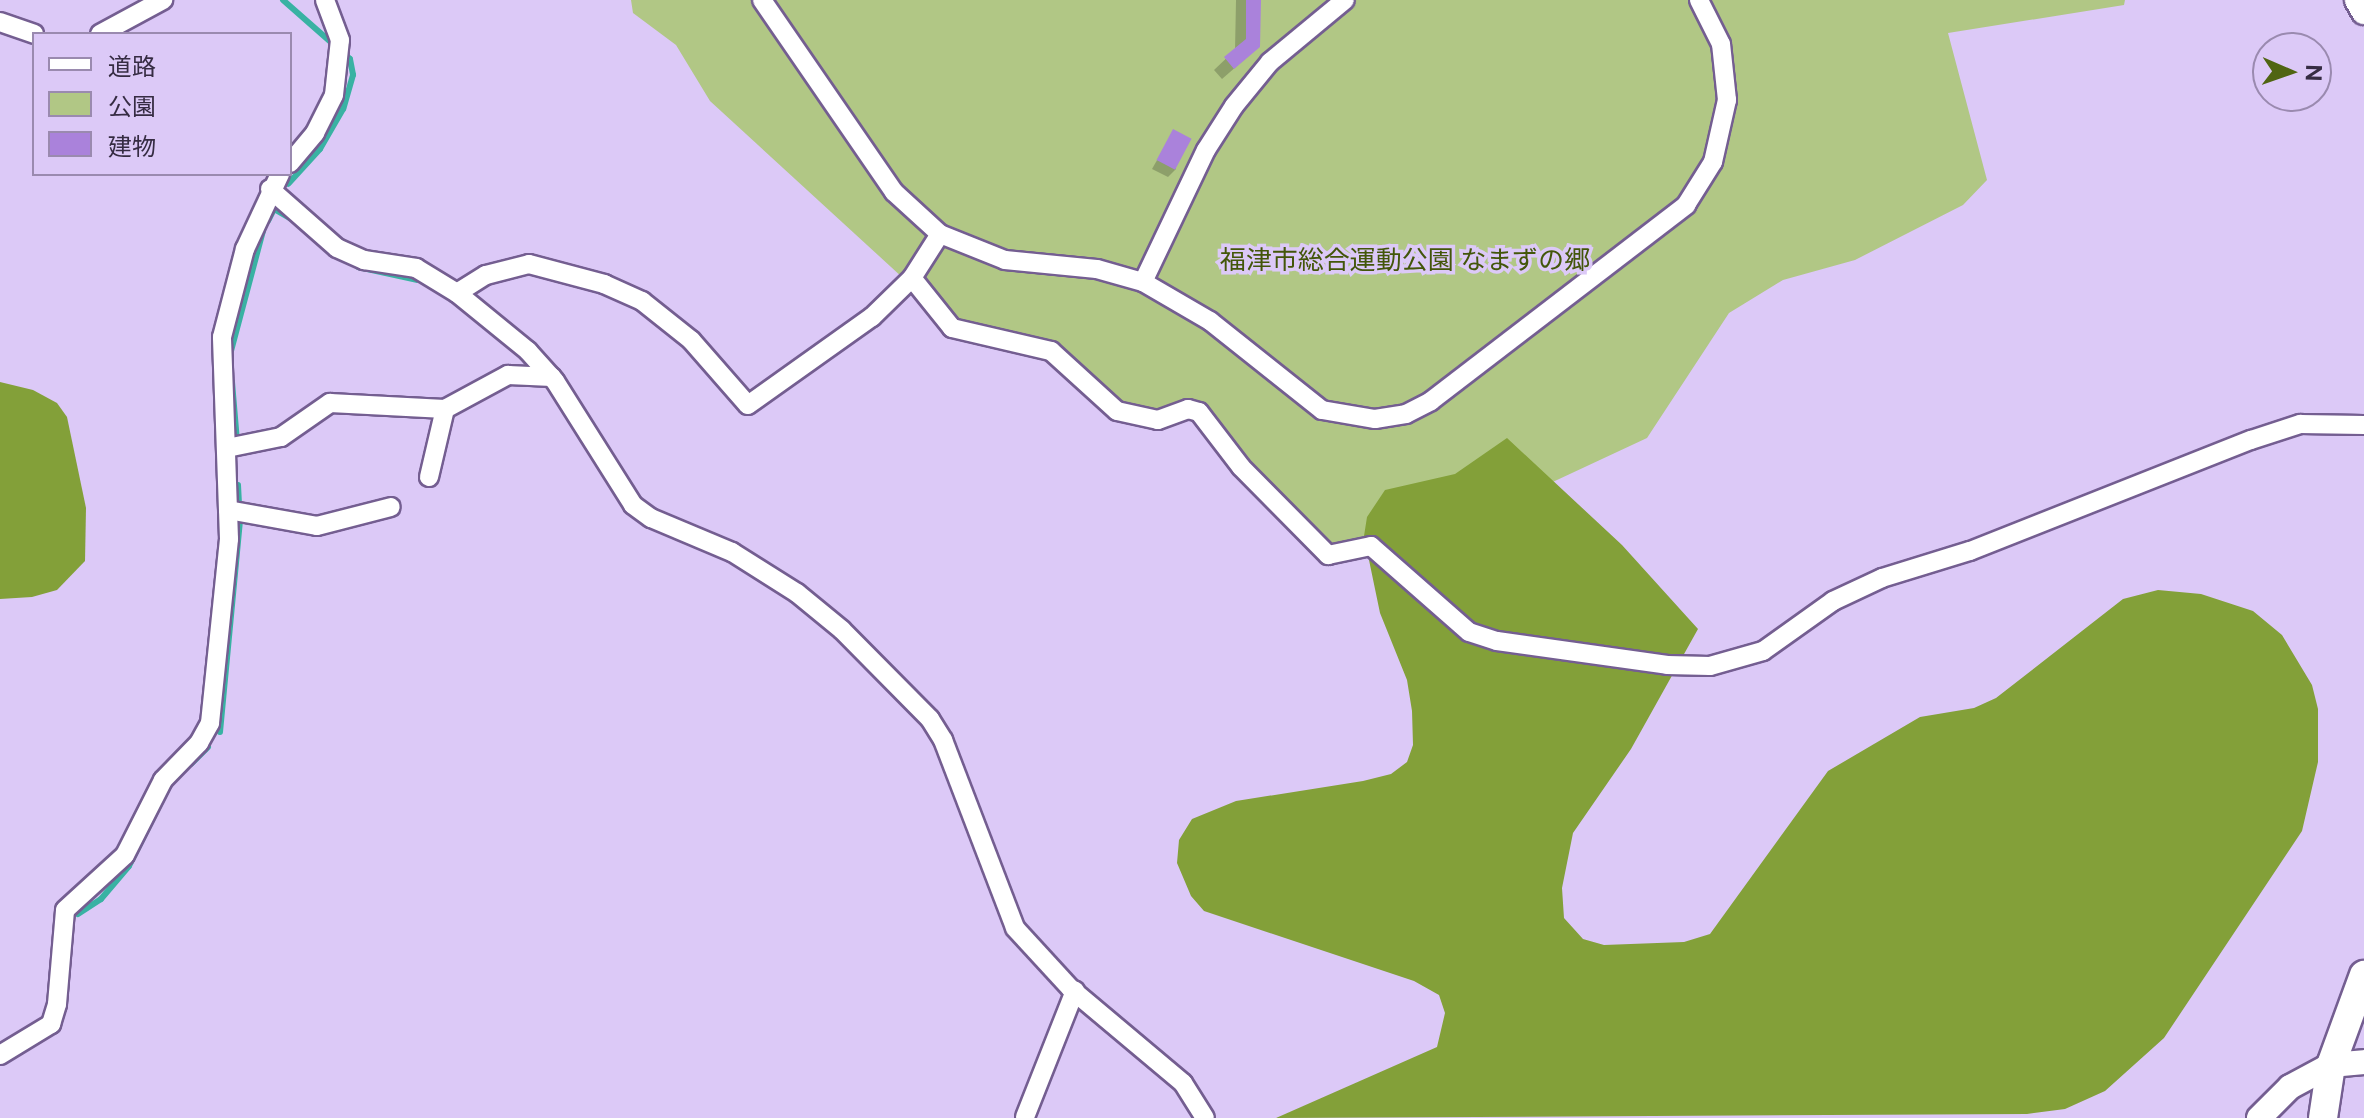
<!DOCTYPE html>
<html>
<head>
<meta charset="utf-8">
<style>
  body { margin:0 }
  #map { position:relative; width:2364px; height:1118px; overflow:hidden; background:#dcc9f7; font-family:"Public Sans","Noto Sans JP",sans-serif }
  div>[style] { position:absolute }
  .green>* { inset:0; background:#b1c785 }
  .forest>* { inset:0; background:#83a039 }
  .shadow>* { inset:0; background:#0003 }
  .stream>* { height:6px; margin:-3px; padding:0 3px; transform-origin:3px; border-radius:3px; background:#39b2a3 }
  .building>* { inset:0; background:#aa82db; transform-origin:0 0 }
  .roads { filter:drop-shadow(2px 0 #745e91) drop-shadow(-2px 0 #745e91) drop-shadow(0 2px #745e91) drop-shadow(0 -2px #745e91) }
  .street>* { height:18px; margin:-9px; padding:0 9px; transform-origin:9px; border-radius:9px; background:#fff }
  .secondary>* { height:24px; margin:-12px; padding:0 12px; transform-origin:12px; border-radius:12px; background:#fff }
  .primary>* { height:28px; margin:-14px; padding:0 14px; transform-origin:14px; border-radius:14px; background:#fff }
  span { translate:-50% -50%; white-space:nowrap; text-align:center; line-height:1.15; -webkit-text-stroke:7px #dcc9f7; paint-order:stroke }
  .park-label { font-size:26px; color:#43560a }
  .legend { position:absolute; left:32px; top:32px; width:260px; height:144px; box-sizing:border-box; background:#dcc9f7; border:2px solid #9a8aaf; margin:0; padding:10px 14px; list-style:none; font-size:24px; color:#362c43 }
  .legend li { display:flex; align-items:center; gap:16px; height:40px }
  .legend b { width:40px; border:2px solid #9a8aaf }
  .north { position:absolute; left:2252px; top:32px; width:80px; height:80px; box-sizing:border-box; background:#dcc9f7; border:2px solid #9a8aaf; border-radius:50%; rotate:92deg; font-size:22px; font-weight:700; line-height:32px; text-align:center; color:#362c43 }
  .north::after { content:''; display:block; margin:auto; width:28px; height:36px; background:#506512; clip-path:polygon(50% 0,100% 100%,50% 72%,0 100%) }
</style>
</head>
<body>
<div id="map">
  <div class="green">
    <div style="clip-path:polygon(631px 0,2125px 0,2124px 5px,1948px 33px,1987px 180px,1963px 205px,1855px 260px,1783px 280px,1729px 313px,1647px 438px,1542px 487px,1330px 565px,1246px 483px,1196px 417px,1138px 427px,1090px 400px,1065px 368px,1044px 353px,958px 340px,941px 329px,903px 278px,710px 101px,676px 45px,633px 13px)"></div>
  </div>
  <div class="forest">
    <div style="clip-path:polygon(0 382px,33px 390px,57px 403px,67px 417px,86px 508px,85px 561px,57px 590px,32px 597px,0 599px)"></div>
    <div style="clip-path:polygon(1507px 438px,1622px 545px,1698px 629px,1631px 749px,1573px 833px,1562px 888px,1564px 918px,1583px 939px,1604px 945px,1684px 942px,1710px 934px,1828px 771px,1920px 717px,1974px 708px,1996px 698px,2123px 599px,2158px 590px,2201px 594px,2253px 611px,2282px 635px,2312px 685px,2318px 709px,2318px 762px,2302px 831px,2164px 1038px,2105px 1091px,2065px 1109px,2027px 1114px,1276px 1118px,1437px 1047px,1445px 1013px,1439px 995px,1414px 981px,1204px 911px,1191px 896px,1177px 863px,1179px 840px,1192px 819px,1236px 801px,1363px 781px,1391px 774px,1407px 762px,1413px 745px,1412px 711px,1407px 680px,1380px 613px,1364px 536px,1367px 517px,1385px 490px,1455px 474px)"></div>
  </div>
  <div class="shadow">
    <div style="clip-path:polygon(1236px 0,1259px 0,1245px 59px,1222px 79px,1214px 70px,1235px 50px)"></div>
    <div style="clip-path:polygon(1173px 132px,1176px 169px,1168px 177px,1152px 169px)"></div>
  </div>
  <div class="stream">
    <div style="left:283px;top:0;width:89px;rotate:41.4deg"></div>
    <div style="left:350px;top:59px;width:16px;rotate:79deg"></div>
    <div style="left:353px;top:75px;width:35px;rotate:106deg"></div>
    <div style="left:343px;top:109px;width:46px;rotate:119.9deg"></div>
    <div style="left:320px;top:149px;width:47px;rotate:132.4deg"></div>
    <div style="left:268px;top:221px;width:13px;rotate:-63deg"></div>
    <div style="left:274px;top:209px;width:24px;rotate:30deg"></div>
    <div style="left:358px;top:267px;width:60px;rotate:12.4deg"></div>
    <div style="left:231px;top:351px;width:124px;rotate:-75.1deg"></div>
    <div style="left:232px;top:382px;width:59px;rotate:85.2deg"></div>
    <div style="left:238px;top:485px;width:17px;rotate:87deg"></div>
    <div style="left:220px;top:732px;width:211px;rotate:-84.6deg"></div>
    <div style="left:191px;top:764px;width:24px;rotate:-45deg"></div>
    <div style="left:78px;top:914px;width:27px;rotate:-33deg"></div>
    <div style="left:101px;top:899px;width:43px;rotate:-49.7deg"></div>
    <div style="left:129px;top:866px;width:89px;rotate:-63.4deg"></div>
  </div>
  <div class="building">
    <div style="clip-path:polygon(1246px 0,1261px 0,1260px 47px,1234px 69px,1224px 57px,1246px 39px)"></div>
    <div style="left:1173px;top:129px;width:21px;height:35px;rotate:28deg"></div>
  </div>
  <div class="roads">
    <div class="street">
      <div style="left:762px;top:0;width:233px;rotate:55.5deg"></div>
      <div style="left:894px;top:192px;width:62px;rotate:42.4deg"></div>
      <div style="left:940px;top:234px;width:70px;rotate:21.8deg"></div>
      <div style="left:1005px;top:260px;width:92px;rotate:5.6deg"></div>
      <div style="left:1097px;top:269px;width:48px;rotate:15.8deg"></div>
      <div style="left:1143px;top:282px;width:78px;rotate:30.2deg"></div>
      <div style="left:1210px;top:321px;width:143px;rotate:38.5deg"></div>
      <div style="left:1322px;top:410px;width:54px;rotate:9.6deg"></div>
      <div style="left:1375px;top:419px;width:31px;rotate:-9deg"></div>
      <div style="left:1406px;top:414px;width:28px;rotate:-27deg"></div>
      <div style="left:1431px;top:401px;width:322px;rotate:-37.5deg"></div>
      <div style="left:1686px;top:205px;width:51px;rotate:-57.9deg"></div>
      <div style="left:1713px;top:162px;width:64px;rotate:-77.3deg"></div>
      <div style="left:1727px;top:100px;width:56px;rotate:-96.1deg"></div>
      <div style="left:1721px;top:44px;width:49px;rotate:-116.6deg"></div>
      <div style="left:0;top:22px;width:36px;rotate:19deg"></div>
      <div style="left:100px;top:34px;width:72px;rotate:-28.4deg"></div>
      <div style="left:290px;top:163px;width:39px;rotate:-50deg"></div>
      <div style="left:315px;top:133px;width:42px;rotate:-63.4deg"></div>
      <div style="left:334px;top:95px;width:55px;rotate:-83.8deg"></div>
      <div style="left:340px;top:40px;width:43px;rotate:-110.6deg"></div>
      <div style="left:270px;top:189px;width:89px;rotate:41.4deg"></div>
      <div style="left:337px;top:248px;width:30px;rotate:24deg"></div>
      <div style="left:364px;top:260px;width:53px;rotate:8.7deg"></div>
      <div style="left:416px;top:268px;width:48px;rotate:31.4deg"></div>
      <div style="left:457px;top:293px;width:92px;rotate:39.2deg"></div>
      <div style="left:528px;top:351px;width:40px;rotate:48deg"></div>
      <div style="left:555px;top:381px;width:146px;rotate:57.8deg"></div>
      <div style="left:633px;top:505px;width:22px;rotate:36deg"></div>
      <div style="left:651px;top:518px;width:88px;rotate:22.8deg"></div>
      <div style="left:732px;top:552px;width:77px;rotate:32.2deg"></div>
      <div style="left:797px;top:593px;width:58px;rotate:39.4deg"></div>
      <div style="left:842px;top:630px;width:125px;rotate:45.3deg"></div>
      <div style="left:930px;top:719px;width:25px;rotate:58deg"></div>
      <div style="left:943px;top:740px;width:201px;rotate:69deg"></div>
      <div style="left:1015px;top:928px;width:83px;rotate:47.4deg"></div>
      <div style="left:1071px;top:989px;width:146px;rotate:40deg"></div>
      <div style="left:1183px;top:1083px;width:41px;rotate:57.8deg"></div>
      <div style="left:912px;top:278px;width:64px;rotate:51.3deg"></div>
      <div style="left:952px;top:328px;width:102px;rotate:13.1deg"></div>
      <div style="left:1051px;top:351px;width:89px;rotate:42.3deg"></div>
      <div style="left:1117px;top:411px;width:42px;rotate:12.4deg"></div>
      <div style="left:1158px;top:420px;width:32px;rotate:-20deg"></div>
      <div style="left:1188px;top:409px;width:11px;rotate:15deg"></div>
      <div style="left:1199px;top:412px;width:69px;rotate:52.6deg"></div>
      <div style="left:1241px;top:467px;width:124px;rotate:45.3deg"></div>
      <div style="left:1328px;top:555px;width:44px;rotate:-11.8deg"></div>
      <div style="left:1371px;top:546px;width:130px;rotate:41.3deg"></div>
      <div style="left:1469px;top:632px;width:29px;rotate:18deg"></div>
      <div style="left:1497px;top:641px;width:172px;rotate:8deg"></div>
      <div style="left:1667px;top:665px;width:43px;rotate:1.3deg"></div>
      <div style="left:1710px;top:666px;width:55px;rotate:-15.8deg"></div>
      <div style="left:1763px;top:651px;width:86px;rotate:-35.5deg"></div>
      <div style="left:1833px;top:601px;width:54px;rotate:-25.1deg"></div>
      <div style="left:1882px;top:578px;width:92px;rotate:-17.1deg"></div>
      <div style="left:1970px;top:551px;width:302px;rotate:-21.6deg"></div>
      <div style="left:2251px;top:440px;width:52px;rotate:-18.1deg"></div>
      <div style="left:2300px;top:424px;width:64px;rotate:0.9deg"></div>
      <div style="left:1143px;top:282px;width:146px;rotate:-64.5deg"></div>
      <div style="left:1206px;top:150px;width:52px;rotate:-57.5deg"></div>
      <div style="left:1234px;top:106px;width:57px;rotate:-50.7deg"></div>
      <div style="left:1270px;top:62px;width:97px;rotate:-39.6deg"></div>
      <div style="left:457px;top:293px;width:34px;rotate:-32deg"></div>
      <div style="left:486px;top:275px;width:44px;rotate:-14.3deg"></div>
      <div style="left:529px;top:264px;width:78px;rotate:14.9deg"></div>
      <div style="left:604px;top:284px;width:42px;rotate:24.1deg"></div>
      <div style="left:642px;top:301px;width:63px;rotate:38.5deg"></div>
      <div style="left:691px;top:340px;width:86px;rotate:48.8deg"></div>
      <div style="left:748px;top:405px;width:152px;rotate:-35.4deg"></div>
      <div style="left:872px;top:317px;width:56px;rotate:-44.3deg"></div>
      <div style="left:912px;top:278px;width:52px;rotate:-57.5deg"></div>
      <div style="left:227px;top:448px;width:55px;rotate:-11.5deg"></div>
      <div style="left:281px;top:437px;width:60px;rotate:-34.8deg"></div>
      <div style="left:330px;top:403px;width:115px;rotate:3deg"></div>
      <div style="left:445px;top:409px;width:72px;rotate:-28.4deg"></div>
      <div style="left:508px;top:375px;width:44px;rotate:2.6deg"></div>
      <div style="left:429px;top:477px;width:70px;rotate:-76.8deg"></div>
      <div style="left:228px;top:510px;width:90px;rotate:10.2deg"></div>
      <div style="left:317px;top:526px;width:76px;rotate:-14.4deg"></div>
      <div style="left:0;top:1055px;width:60px;rotate:-31.3deg"></div>
      <div style="left:51px;top:1024px;width:21px;rotate:-73deg"></div>
      <div style="left:57px;top:1004px;width:94px;rotate:-85.1deg"></div>
      <div style="left:65px;top:910px;width:81px;rotate:-42.5deg"></div>
      <div style="left:125px;top:855px;width:84px;rotate:-63.1deg"></div>
      <div style="left:163px;top:780px;width:52px;rotate:-45.8deg"></div>
      <div style="left:199px;top:743px;width:23px;rotate:-61deg"></div>
      <div style="left:210px;top:723px;width:185px;rotate:-84.1deg"></div>
      <div style="left:229px;top:539px;width:202px;rotate:-92deg"></div>
      <div style="left:222px;top:337px;width:91px;rotate:-75.4deg"></div>
      <div style="left:245px;top:249px;width:83px;rotate:-65deg"></div>
      <div style="left:1025px;top:1117px;width:136px;rotate:-68.4deg"></div>
    </div>
    <div class="secondary">
      <div style="left:2357px;top:0;width:14px;rotate:60deg"></div>
      <div style="left:2259px;top:1118px;width:44px;rotate:-45deg"></div>
      <div style="left:2290px;top:1087px;width:47px;rotate:-28.2deg"></div>
      <div style="left:2331px;top:1065px;width:33px;rotate:-5deg"></div>
    </div>
    <div class="primary">
      <div style="left:2323px;top:1118px;width:54px;rotate:-81.4deg"></div>
      <div style="left:2331px;top:1065px;width:96px;rotate:-69.9deg"></div>
    </div>
  </div>
  <div class="park-label">
    <span style="left:1405px;top:260px">福津市総合運動公園 なまずの郷</span>
  </div>
  <ul class="legend">
  <li><b style="height:10px;background:#fff"></b>道路</li>
  <li><b style="height:22px;background:#b1c785"></b>公園</li>
  <li><b style="height:22px;background:#aa82db"></b>建物</li>
  </ul>
  <div class="north">N</div>
</div>
</body>
</html>
